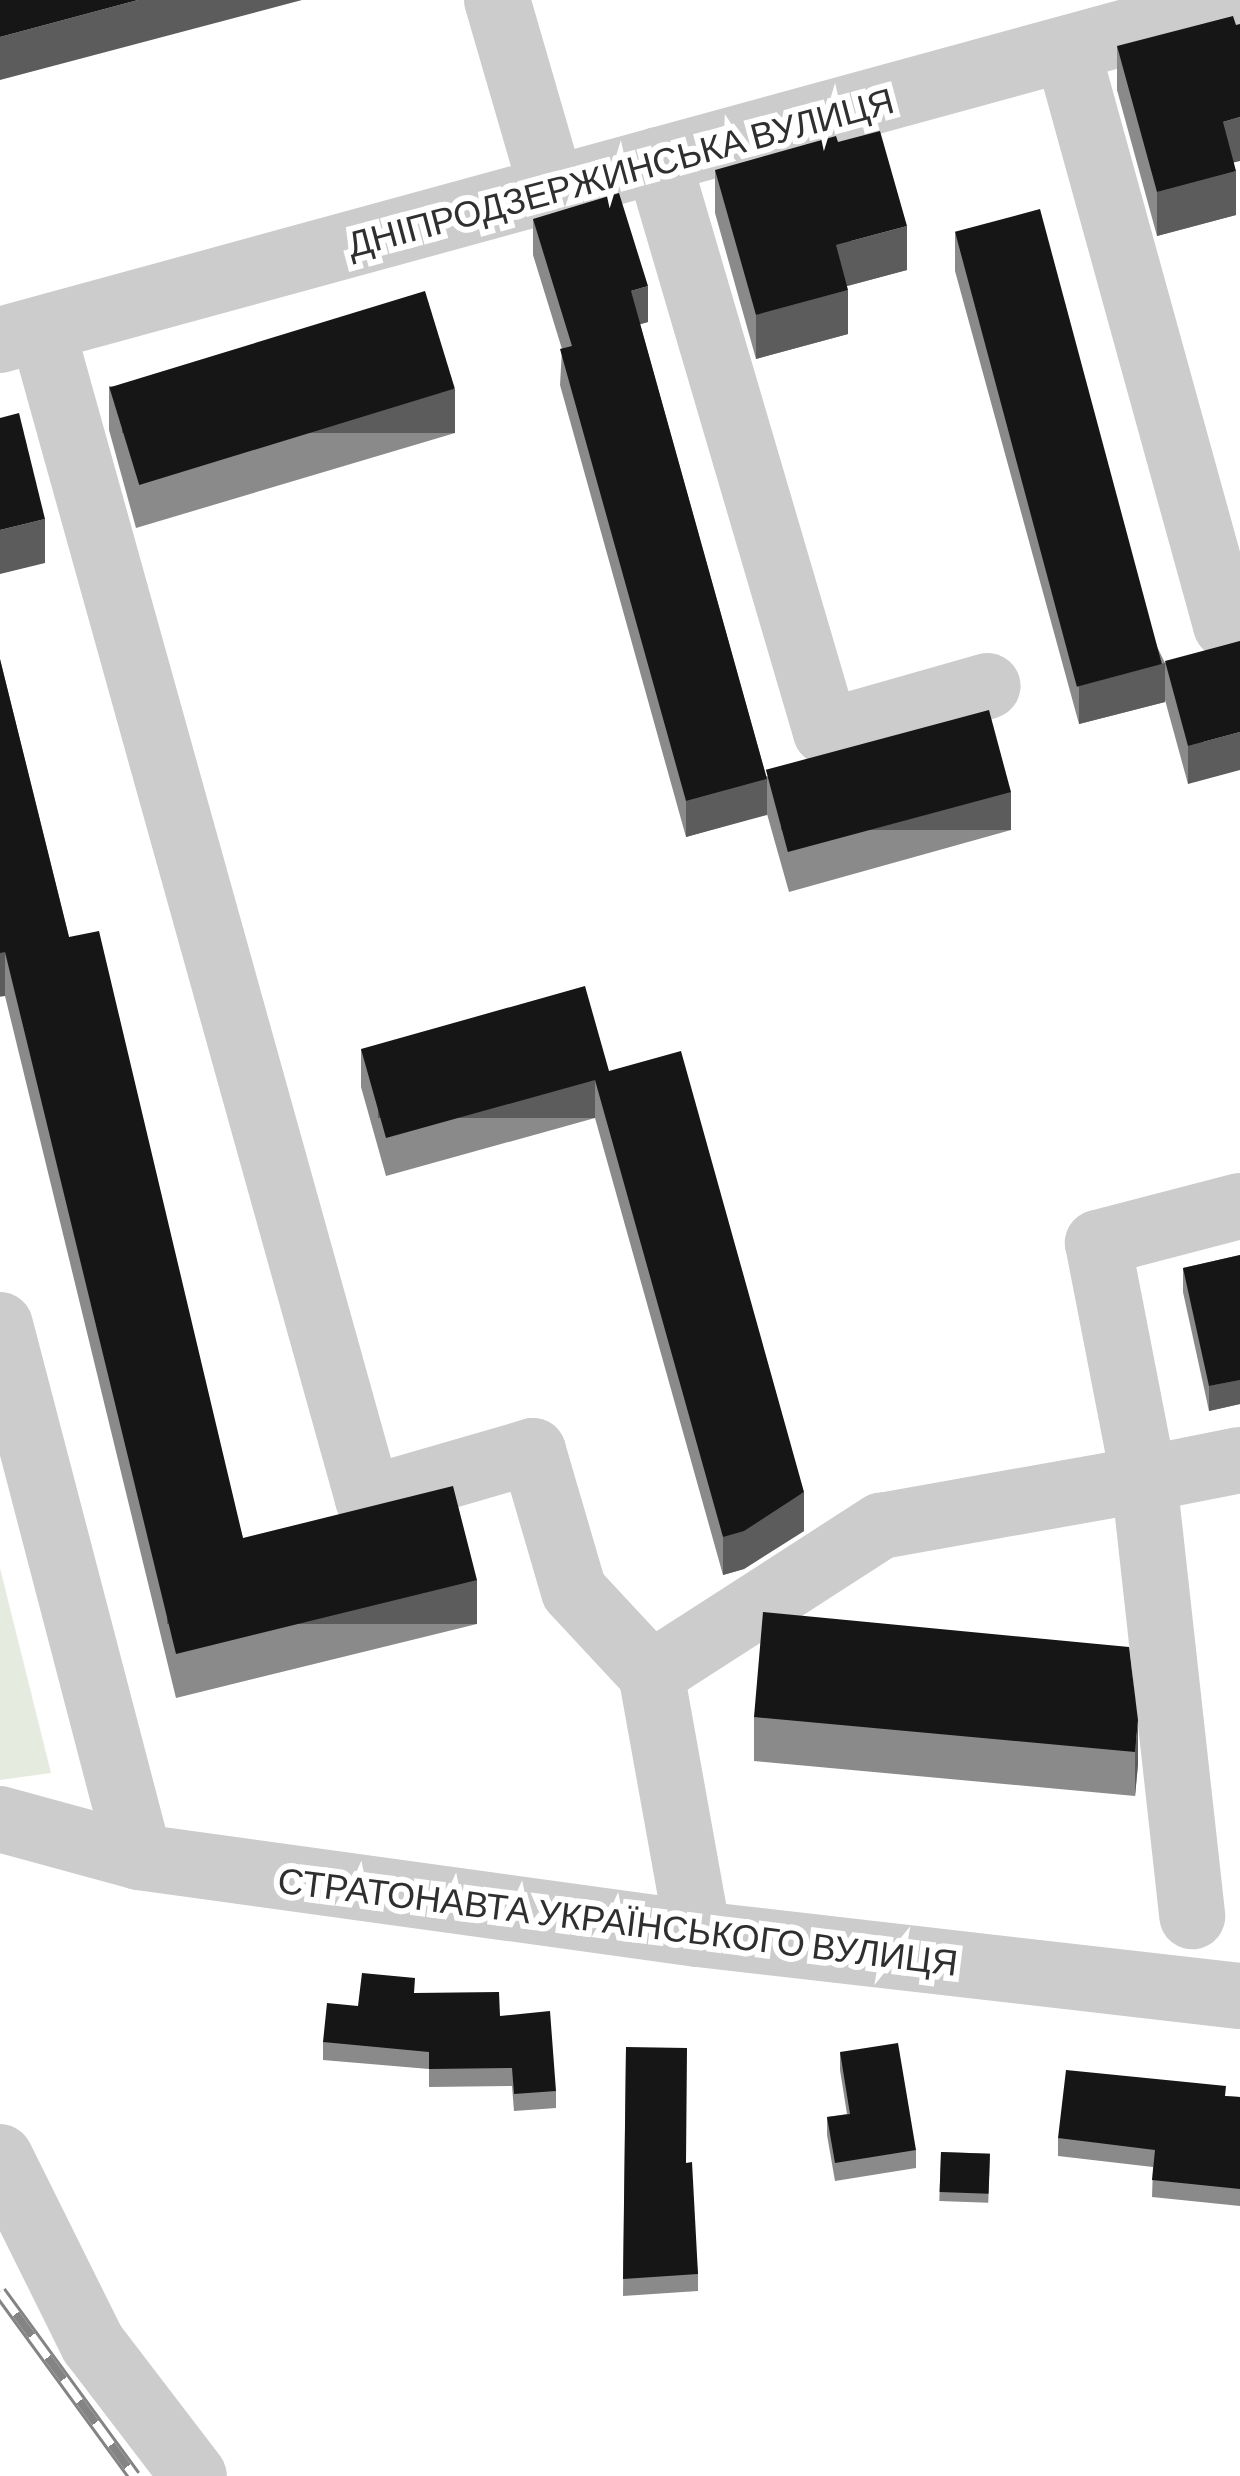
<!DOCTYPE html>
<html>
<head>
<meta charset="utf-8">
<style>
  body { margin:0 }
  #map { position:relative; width:1240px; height:2476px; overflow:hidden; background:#fff; font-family:Barlow,sans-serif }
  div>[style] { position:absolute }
  .green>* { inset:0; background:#e5ebde }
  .minor>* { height:66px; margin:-33px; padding:0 33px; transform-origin:33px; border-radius:33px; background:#ccc }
  .rail>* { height:14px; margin-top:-7px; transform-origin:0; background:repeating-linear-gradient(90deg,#fff 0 27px,#848484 0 54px); box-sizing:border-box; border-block:3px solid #848484 }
  .wall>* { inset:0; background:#8a8a8a; transform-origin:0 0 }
  .shaded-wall>* { inset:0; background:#5c5c5c; transform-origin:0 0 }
  .building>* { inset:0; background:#161616; transform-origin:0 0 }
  span { translate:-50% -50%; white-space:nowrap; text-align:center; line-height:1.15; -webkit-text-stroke:12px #fff; paint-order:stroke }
  .street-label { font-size:36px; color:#2f2f2f }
</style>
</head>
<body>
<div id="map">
  <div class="green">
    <div style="clip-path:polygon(0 1568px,51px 1773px,0 1780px)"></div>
  </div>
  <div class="minor">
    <div style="left:497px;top:0;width:197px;rotate:73.8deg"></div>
    <div style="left:1067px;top:49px;width:598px;rotate:74.57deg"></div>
    <div style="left:1226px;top:625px;width:14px;rotate:-12deg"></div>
    <div style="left:658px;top:160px;width:596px;rotate:73.63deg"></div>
    <div style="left:826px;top:732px;width:168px;rotate:-15.9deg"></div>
    <div style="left:42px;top:329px;width:1215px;rotate:74.43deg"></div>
    <div style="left:368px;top:1499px;width:172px;rotate:-16.2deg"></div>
    <div style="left:533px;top:1451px;width:146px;rotate:73.7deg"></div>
    <div style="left:574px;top:1591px;width:113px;rotate:47.1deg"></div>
    <div style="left:0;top:340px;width:1286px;rotate:-15.29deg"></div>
    <div style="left:1240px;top:1206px;width:147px;rotate:165.4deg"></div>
    <div style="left:1098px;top:1243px;width:240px;rotate:79deg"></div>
    <div style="left:1144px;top:1479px;width:98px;rotate:-11.2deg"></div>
    <div style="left:0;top:1325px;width:550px;rotate:75.36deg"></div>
    <div style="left:0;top:1819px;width:144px;rotate:15.3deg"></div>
    <div style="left:139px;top:1857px;width:564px;rotate:7.84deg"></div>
    <div style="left:698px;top:1934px;width:546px;rotate:6.53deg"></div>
    <div style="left:698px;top:1934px;width:264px;rotate:-100.2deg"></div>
    <div style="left:651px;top:1674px;width:274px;rotate:-32.8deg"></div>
    <div style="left:881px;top:1526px;width:267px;rotate:-10.1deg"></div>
    <div style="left:1144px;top:1479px;width:440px;rotate:83.7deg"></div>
    <div style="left:0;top:2157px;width:209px;rotate:63.6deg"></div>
    <div style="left:93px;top:2344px;width:166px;rotate:52.6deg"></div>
  </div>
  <div class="rail">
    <div style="left:0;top:2292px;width:228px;rotate:53.9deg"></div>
  </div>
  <div class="wall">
    <div style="clip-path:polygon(1117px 46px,1234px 163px,1236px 215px,1157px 236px,1117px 90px)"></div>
    <div style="clip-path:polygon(715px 170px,907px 270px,847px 286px,848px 334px,756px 359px,715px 213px)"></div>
    <div style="clip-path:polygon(533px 219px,648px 322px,640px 324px,766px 776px,1011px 830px,789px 892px,767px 814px,686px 837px,560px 385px,562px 349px,533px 255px)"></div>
    <div style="clip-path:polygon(955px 233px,1165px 663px,1240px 641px,1188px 784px,1165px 700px,1165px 702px,1079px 724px,955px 271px)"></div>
    <div style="clip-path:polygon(109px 386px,455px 433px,136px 528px,109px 430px)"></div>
    <div style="clip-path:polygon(0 659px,69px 937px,243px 1538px,477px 1624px,176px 1698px,5px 996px,0 997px)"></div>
    <div style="clip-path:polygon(361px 1049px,609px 1071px,804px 1531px,744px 1569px,723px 1575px,595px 1118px,386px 1176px,361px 1087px)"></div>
    <div style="clip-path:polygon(1240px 1255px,1240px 1404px,1209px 1411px,1183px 1292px,1183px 1268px)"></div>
    <div style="clip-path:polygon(1129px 1647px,1138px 1764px,1135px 1796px,754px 1761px,754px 1717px)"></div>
    <div style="clip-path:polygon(415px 1993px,500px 2016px,556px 2091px,556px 2108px,514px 2111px,512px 2086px,429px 2087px,429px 2069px,323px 2060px,323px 2042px,358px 2006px)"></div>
    <div style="clip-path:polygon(626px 2047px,686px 2163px,698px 2274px,698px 2291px,623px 2296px)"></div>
    <div style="clip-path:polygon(840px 2052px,916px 2150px,916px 2168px,835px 2181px,827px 2135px,827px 2117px,847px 2114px,840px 2070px)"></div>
    <div style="clip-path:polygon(1226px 2096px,1240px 2097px,1240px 2206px,1152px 2197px,1153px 2167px,1058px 2156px,1058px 2138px)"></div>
    <div style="left:941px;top:2152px;width:49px;height:49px;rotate:2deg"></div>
  </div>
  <div class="shaded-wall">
    <div style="clip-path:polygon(138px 0,302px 0,0 80px,0 37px)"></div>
    <div style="clip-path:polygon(1240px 117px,1240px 161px,1223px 165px,1223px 122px)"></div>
    <div style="clip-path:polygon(1236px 171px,1236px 215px,1157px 236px,1157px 192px)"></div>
    <div style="clip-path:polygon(907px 226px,907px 270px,836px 289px,836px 245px)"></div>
    <div style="clip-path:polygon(648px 286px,648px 322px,631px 327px,631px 291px)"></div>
    <div style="clip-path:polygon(848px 290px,848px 334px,756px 359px,756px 315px)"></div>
    <div style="left:455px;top:389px;width:44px;height:333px;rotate:90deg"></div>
    <div style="clip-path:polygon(45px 519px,45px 563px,0 574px,0 530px)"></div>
    <div style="clip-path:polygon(1165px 663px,1165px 702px,1079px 724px,1079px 686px)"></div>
    <div style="clip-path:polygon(1240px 732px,1240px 770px,1188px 784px,1188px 746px)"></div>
    <div style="clip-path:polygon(767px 779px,767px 815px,686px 837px,686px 801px)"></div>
    <div style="left:1011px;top:792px;width:38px;height:230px;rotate:90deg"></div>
    <div style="left:5px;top:952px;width:44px;height:5px;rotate:90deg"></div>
    <div style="left:595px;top:1080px;width:38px;height:217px;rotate:90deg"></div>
    <div style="clip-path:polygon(1240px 1380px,1240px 1404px,1209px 1411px,1209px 1386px)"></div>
    <div style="clip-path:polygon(804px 1492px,804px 1531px,744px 1569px,723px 1575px,723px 1537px)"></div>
    <div style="left:477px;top:1580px;width:44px;height:310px;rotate:90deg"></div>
    <div style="clip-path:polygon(1138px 1720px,1138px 1764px,1135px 1796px,1135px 1752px)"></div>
  </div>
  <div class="building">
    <div style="clip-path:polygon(0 0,138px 0,0 37px)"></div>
    <div style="clip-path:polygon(1233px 16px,1236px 25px,1240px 24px,1240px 117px,1223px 122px,1236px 171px,1157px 192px,1117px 46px)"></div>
    <div style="clip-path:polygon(880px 131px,907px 226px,836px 245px,848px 290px,756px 315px,715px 170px,836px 136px,838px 142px)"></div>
    <div style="clip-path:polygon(619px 193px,648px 286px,631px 291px,767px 779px,686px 801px,560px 349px,572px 346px,533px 219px)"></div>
    <div style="left:1040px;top:209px;width:471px;height:88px;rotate:75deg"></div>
    <div style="left:425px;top:291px;width:102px;height:330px;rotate:73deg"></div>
    <div style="clip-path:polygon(19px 413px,45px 519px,0 530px,0 418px)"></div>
    <div style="clip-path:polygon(1240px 641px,1240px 732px,1188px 746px,1165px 661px)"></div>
    <div style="clip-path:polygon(0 659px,69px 937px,99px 931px,243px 1538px,453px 1486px,477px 1580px,176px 1654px,5px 952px,0 953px)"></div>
    <div style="left:989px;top:710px;width:85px;height:231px;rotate:75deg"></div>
    <div style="clip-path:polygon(585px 986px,609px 1071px,681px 1051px,804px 1492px,744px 1531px,723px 1537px,595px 1080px,386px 1138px,361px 1049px)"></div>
    <div style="clip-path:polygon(1240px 1255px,1240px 1380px,1209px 1386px,1183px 1268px)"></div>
    <div style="clip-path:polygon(763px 1612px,1129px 1647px,1138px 1720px,1135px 1752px,754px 1717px)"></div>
    <div style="clip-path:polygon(362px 1973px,415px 1978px,414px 1993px,499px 1992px,500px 2016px,550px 2011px,556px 2091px,514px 2094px,512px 2068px,429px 2069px,429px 2052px,323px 2042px,327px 2003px,358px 2006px)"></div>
    <div style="clip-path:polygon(898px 2043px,916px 2150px,835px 2163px,827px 2117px,850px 2114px,840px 2052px)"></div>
    <div style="clip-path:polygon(626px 2047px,687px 2048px,686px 2163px,692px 2162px,698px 2274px,623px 2279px)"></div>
    <div style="clip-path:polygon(1066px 2070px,1226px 2086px,1225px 2096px,1240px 2097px,1240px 2189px,1152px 2180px,1155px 2150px,1058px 2138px)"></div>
    <div style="left:941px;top:2152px;width:49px;height:40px;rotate:2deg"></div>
  </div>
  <div class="street-label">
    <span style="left:620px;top:171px;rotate:-15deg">ДНІПРОДЗЕРЖИНСЬКА ВУЛИЦЯ</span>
    <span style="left:618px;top:1920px;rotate:7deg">СТРАТОНАВТА УКРАЇНСЬКОГО ВУЛИЦЯ</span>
  </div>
</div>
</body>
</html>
